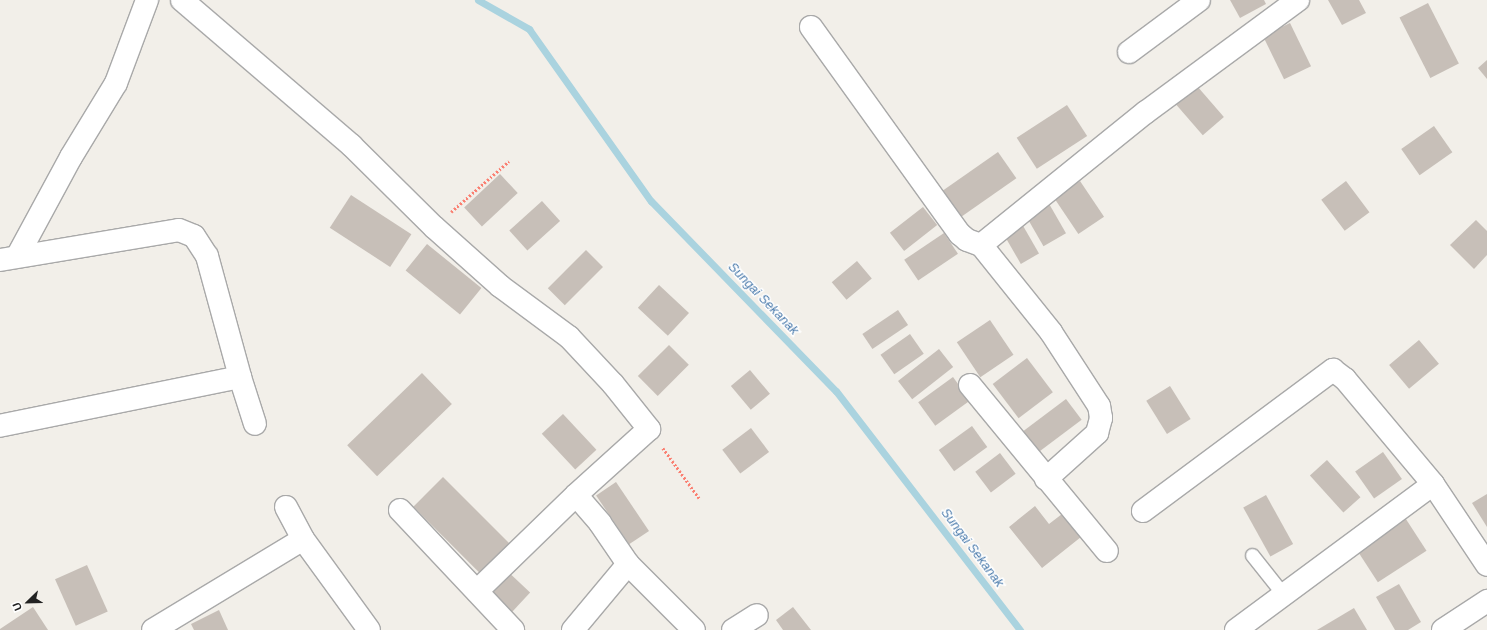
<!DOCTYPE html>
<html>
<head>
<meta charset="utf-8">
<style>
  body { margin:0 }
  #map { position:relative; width:1487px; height:630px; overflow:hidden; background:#f2efe9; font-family:Helvetica,sans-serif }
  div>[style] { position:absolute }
  .stream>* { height:7px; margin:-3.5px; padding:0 3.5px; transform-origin:3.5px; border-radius:3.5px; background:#aad3df }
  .building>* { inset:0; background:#c7bfb8; transform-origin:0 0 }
  .path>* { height:2.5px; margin-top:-1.25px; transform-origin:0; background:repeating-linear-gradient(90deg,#fa8072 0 2px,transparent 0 4px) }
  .roads { filter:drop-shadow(1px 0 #a9a9a9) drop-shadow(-1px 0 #a9a9a9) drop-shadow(0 1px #a9a9a9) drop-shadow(0 -1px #a9a9a9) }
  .lane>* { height:13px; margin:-6.5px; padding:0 6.5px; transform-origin:6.5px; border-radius:6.5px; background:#fff }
  .street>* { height:22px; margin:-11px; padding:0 11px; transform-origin:11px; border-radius:11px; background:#fff }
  span { translate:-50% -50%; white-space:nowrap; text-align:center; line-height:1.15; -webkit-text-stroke:3px #fff; paint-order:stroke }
  .water-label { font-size:13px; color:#4a7aab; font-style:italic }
  .north { position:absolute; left:8px; top:582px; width:40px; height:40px; -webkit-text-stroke:3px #fff; paint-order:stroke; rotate:247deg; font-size:11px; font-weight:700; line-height:16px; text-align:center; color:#222 }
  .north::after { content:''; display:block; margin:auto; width:14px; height:18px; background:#222; clip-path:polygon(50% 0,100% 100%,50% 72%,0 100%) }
</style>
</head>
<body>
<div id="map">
  <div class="stream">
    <div style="left:478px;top:0;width:59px;rotate:29.6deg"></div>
    <div style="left:529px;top:29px;width:211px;rotate:54.7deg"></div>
    <div style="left:651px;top:201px;width:265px;rotate:45.8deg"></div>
    <div style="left:836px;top:391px;width:302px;rotate:52.4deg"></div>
  </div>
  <div class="building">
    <div style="clip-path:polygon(1230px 0,1264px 0,1266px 4px,1240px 18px)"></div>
    <div style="clip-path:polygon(1328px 0,1359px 0,1366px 13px,1342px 25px)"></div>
    <div style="left:1428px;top:3px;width:68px;height:32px;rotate:63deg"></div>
    <div style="left:1290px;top:23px;width:48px;height:30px;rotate:64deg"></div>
    <div style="clip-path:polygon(1487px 60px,1487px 79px,1478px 68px)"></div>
    <div style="left:1197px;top:86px;width:41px;height:28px;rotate:49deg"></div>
    <div style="left:1067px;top:105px;width:37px;height:60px;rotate:57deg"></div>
    <div style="left:1434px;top:126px;width:32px;height:40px;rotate:55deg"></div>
    <div style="left:998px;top:152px;width:32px;height:72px;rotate:55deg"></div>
    <div style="left:500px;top:174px;width:26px;height:49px;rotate:47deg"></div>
    <div style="left:1080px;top:181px;width:43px;height:31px;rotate:56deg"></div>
    <div style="left:1346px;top:181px;width:39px;height:31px;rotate:53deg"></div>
    <div style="left:351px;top:195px;width:72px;height:39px;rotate:33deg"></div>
    <div style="left:542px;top:201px;width:27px;height:44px;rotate:48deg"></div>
    <div style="left:1048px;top:202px;width:36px;height:26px;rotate:60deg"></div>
    <div style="left:923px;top:207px;width:23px;height:42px;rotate:52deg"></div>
    <div style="clip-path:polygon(1476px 220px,1487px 231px,1487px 255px,1474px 269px,1450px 245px)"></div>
    <div style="left:1022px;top:224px;width:34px;height:21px;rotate:60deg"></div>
    <div style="left:944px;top:233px;width:25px;height:48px;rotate:56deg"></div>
    <div style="left:427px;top:244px;width:70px;height:34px;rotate:39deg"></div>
    <div style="left:586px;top:250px;width:24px;height:54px;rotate:45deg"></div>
    <div style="left:857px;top:261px;width:23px;height:33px;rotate:50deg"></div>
    <div style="left:659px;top:285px;width:41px;height:31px;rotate:43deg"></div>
    <div style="left:898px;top:310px;width:18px;height:43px;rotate:56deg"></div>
    <div style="left:990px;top:320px;width:42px;height:40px;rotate:56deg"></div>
    <div style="left:910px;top:334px;width:24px;height:36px;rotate:55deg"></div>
    <div style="left:1419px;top:340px;width:31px;height:39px;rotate:50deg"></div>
    <div style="left:669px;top:345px;width:28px;height:44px;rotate:45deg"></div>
    <div style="left:939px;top:349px;width:23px;height:52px;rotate:52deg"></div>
    <div style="left:1027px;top:358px;width:43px;height:43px;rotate:53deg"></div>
    <div style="left:750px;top:370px;width:31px;height:25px;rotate:50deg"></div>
    <div style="left:422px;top:373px;width:43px;height:104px;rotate:46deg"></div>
    <div style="left:953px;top:377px;width:29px;height:43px;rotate:54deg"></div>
    <div style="left:1170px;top:386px;width:39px;height:28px;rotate:58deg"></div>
    <div style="left:1066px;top:399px;width:26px;height:55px;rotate:53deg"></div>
    <div style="left:563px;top:414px;width:49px;height:29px;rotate:47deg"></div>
    <div style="left:972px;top:426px;width:26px;height:41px;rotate:54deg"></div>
    <div style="left:751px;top:428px;width:30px;height:36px;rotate:53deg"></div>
    <div style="left:1383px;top:452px;width:33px;height:34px;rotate:55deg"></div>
    <div style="left:1000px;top:453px;width:26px;height:31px;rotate:53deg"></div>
    <div style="left:1327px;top:460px;width:50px;height:23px;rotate:48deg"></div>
    <div style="left:443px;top:477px;width:95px;height:42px;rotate:45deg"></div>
    <div style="left:616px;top:482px;width:59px;height:24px;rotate:56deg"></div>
    <div style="clip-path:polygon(1487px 494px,1487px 527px,1472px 503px)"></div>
    <div style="left:1266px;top:495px;width:56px;height:26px;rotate:61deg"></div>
    <div style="clip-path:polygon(1035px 506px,1049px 524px,1062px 514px,1081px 537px,1042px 568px,1009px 527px)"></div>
    <div style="left:1402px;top:513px;width:45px;height:58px;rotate:57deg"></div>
    <div style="left:87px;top:565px;width:51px;height:35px;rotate:66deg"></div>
    <div style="left:506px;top:570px;width:33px;height:32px;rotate:43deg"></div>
    <div style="clip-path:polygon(1399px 584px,1421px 622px,1408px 630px,1395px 630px,1376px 597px)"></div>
    <div style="clip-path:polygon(33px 607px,48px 630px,0 630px,0 629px)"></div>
    <div style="clip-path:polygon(793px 607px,811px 630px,783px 630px,776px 620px)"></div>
    <div style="clip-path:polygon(1354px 608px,1367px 630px,1317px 630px)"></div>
    <div style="clip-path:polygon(219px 610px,228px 630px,194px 630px,191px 624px)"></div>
  </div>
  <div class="path">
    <div style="left:451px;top:212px;width:77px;rotate:-41.3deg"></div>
    <div style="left:663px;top:448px;width:62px;rotate:54.2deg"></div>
  </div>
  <div class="roads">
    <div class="lane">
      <div style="left:1252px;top:555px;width:50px;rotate:51.5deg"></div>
    </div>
    <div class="street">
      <div style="left:182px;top:0;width:223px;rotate:40.6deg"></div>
      <div style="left:351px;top:145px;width:117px;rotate:44.7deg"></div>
      <div style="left:434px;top:227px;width:89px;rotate:41.8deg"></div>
      <div style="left:500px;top:286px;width:86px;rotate:36.5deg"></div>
      <div style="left:569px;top:337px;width:64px;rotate:46.9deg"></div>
      <div style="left:613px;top:384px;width:58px;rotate:51.3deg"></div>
      <div style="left:649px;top:429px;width:98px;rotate:137.9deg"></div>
      <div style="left:576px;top:495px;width:37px;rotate:49deg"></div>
      <div style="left:600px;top:523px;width:50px;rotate:55.7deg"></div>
      <div style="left:628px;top:564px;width:93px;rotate:45deg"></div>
      <div style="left:811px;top:27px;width:255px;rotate:54.3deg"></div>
      <div style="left:960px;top:234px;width:9px;rotate:41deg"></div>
      <div style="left:967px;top:240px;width:15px;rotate:20deg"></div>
      <div style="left:1129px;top:52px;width:87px;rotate:-36.6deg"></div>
      <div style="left:18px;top:255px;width:111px;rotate:-61.6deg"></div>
      <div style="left:71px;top:157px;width:87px;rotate:-58.7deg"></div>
      <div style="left:116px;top:83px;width:89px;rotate:-69.5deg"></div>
      <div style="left:0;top:260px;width:181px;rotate:-9.5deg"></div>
      <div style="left:179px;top:230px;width:16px;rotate:22deg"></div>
      <div style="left:194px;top:236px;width:24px;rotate:57deg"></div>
      <div style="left:207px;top:256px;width:125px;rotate:74.7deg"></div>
      <div style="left:240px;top:377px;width:245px;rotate:168.5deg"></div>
      <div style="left:240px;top:377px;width:49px;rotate:72.3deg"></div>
      <div style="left:970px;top:385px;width:215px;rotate:50.5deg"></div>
      <div style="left:1046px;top:479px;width:69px;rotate:-42deg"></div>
      <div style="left:1097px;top:433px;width:16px;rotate:-75deg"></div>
      <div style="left:1101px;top:418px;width:12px;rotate:-99deg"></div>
      <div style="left:1099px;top:406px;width:88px;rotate:-123deg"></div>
      <div style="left:1051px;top:332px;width:112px;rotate:-128.8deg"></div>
      <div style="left:981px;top:245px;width:212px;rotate:-38.9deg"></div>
      <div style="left:1146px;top:112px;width:189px;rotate:-36.4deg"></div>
      <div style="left:286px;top:507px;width:36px;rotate:62deg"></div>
      <div style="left:400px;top:510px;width:165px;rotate:46.7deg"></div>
      <div style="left:1143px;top:511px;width:237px;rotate:-36.6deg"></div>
      <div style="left:1333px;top:370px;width:15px;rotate:37deg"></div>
      <div style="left:1345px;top:379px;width:137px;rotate:50deg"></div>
      <div style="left:1433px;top:484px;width:97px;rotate:56.3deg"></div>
      <div style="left:477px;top:591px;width:138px;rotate:-44.1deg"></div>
      <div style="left:153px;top:630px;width:175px;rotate:-31.2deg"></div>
      <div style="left:303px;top:539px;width:112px;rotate:54deg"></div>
      <div style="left:573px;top:630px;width:86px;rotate:-50.2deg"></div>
      <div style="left:733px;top:630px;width:28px;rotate:-32deg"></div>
      <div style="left:1236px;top:630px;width:245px;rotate:-36.5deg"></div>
      <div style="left:1443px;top:630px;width:53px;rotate:-33.4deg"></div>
    </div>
  </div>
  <div class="water-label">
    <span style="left:763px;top:299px;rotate:46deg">Sungai Sekanak</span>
    <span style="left:972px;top:548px;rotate:53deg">Sungai Sekanak</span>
  </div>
  <div class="north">U</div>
</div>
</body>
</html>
